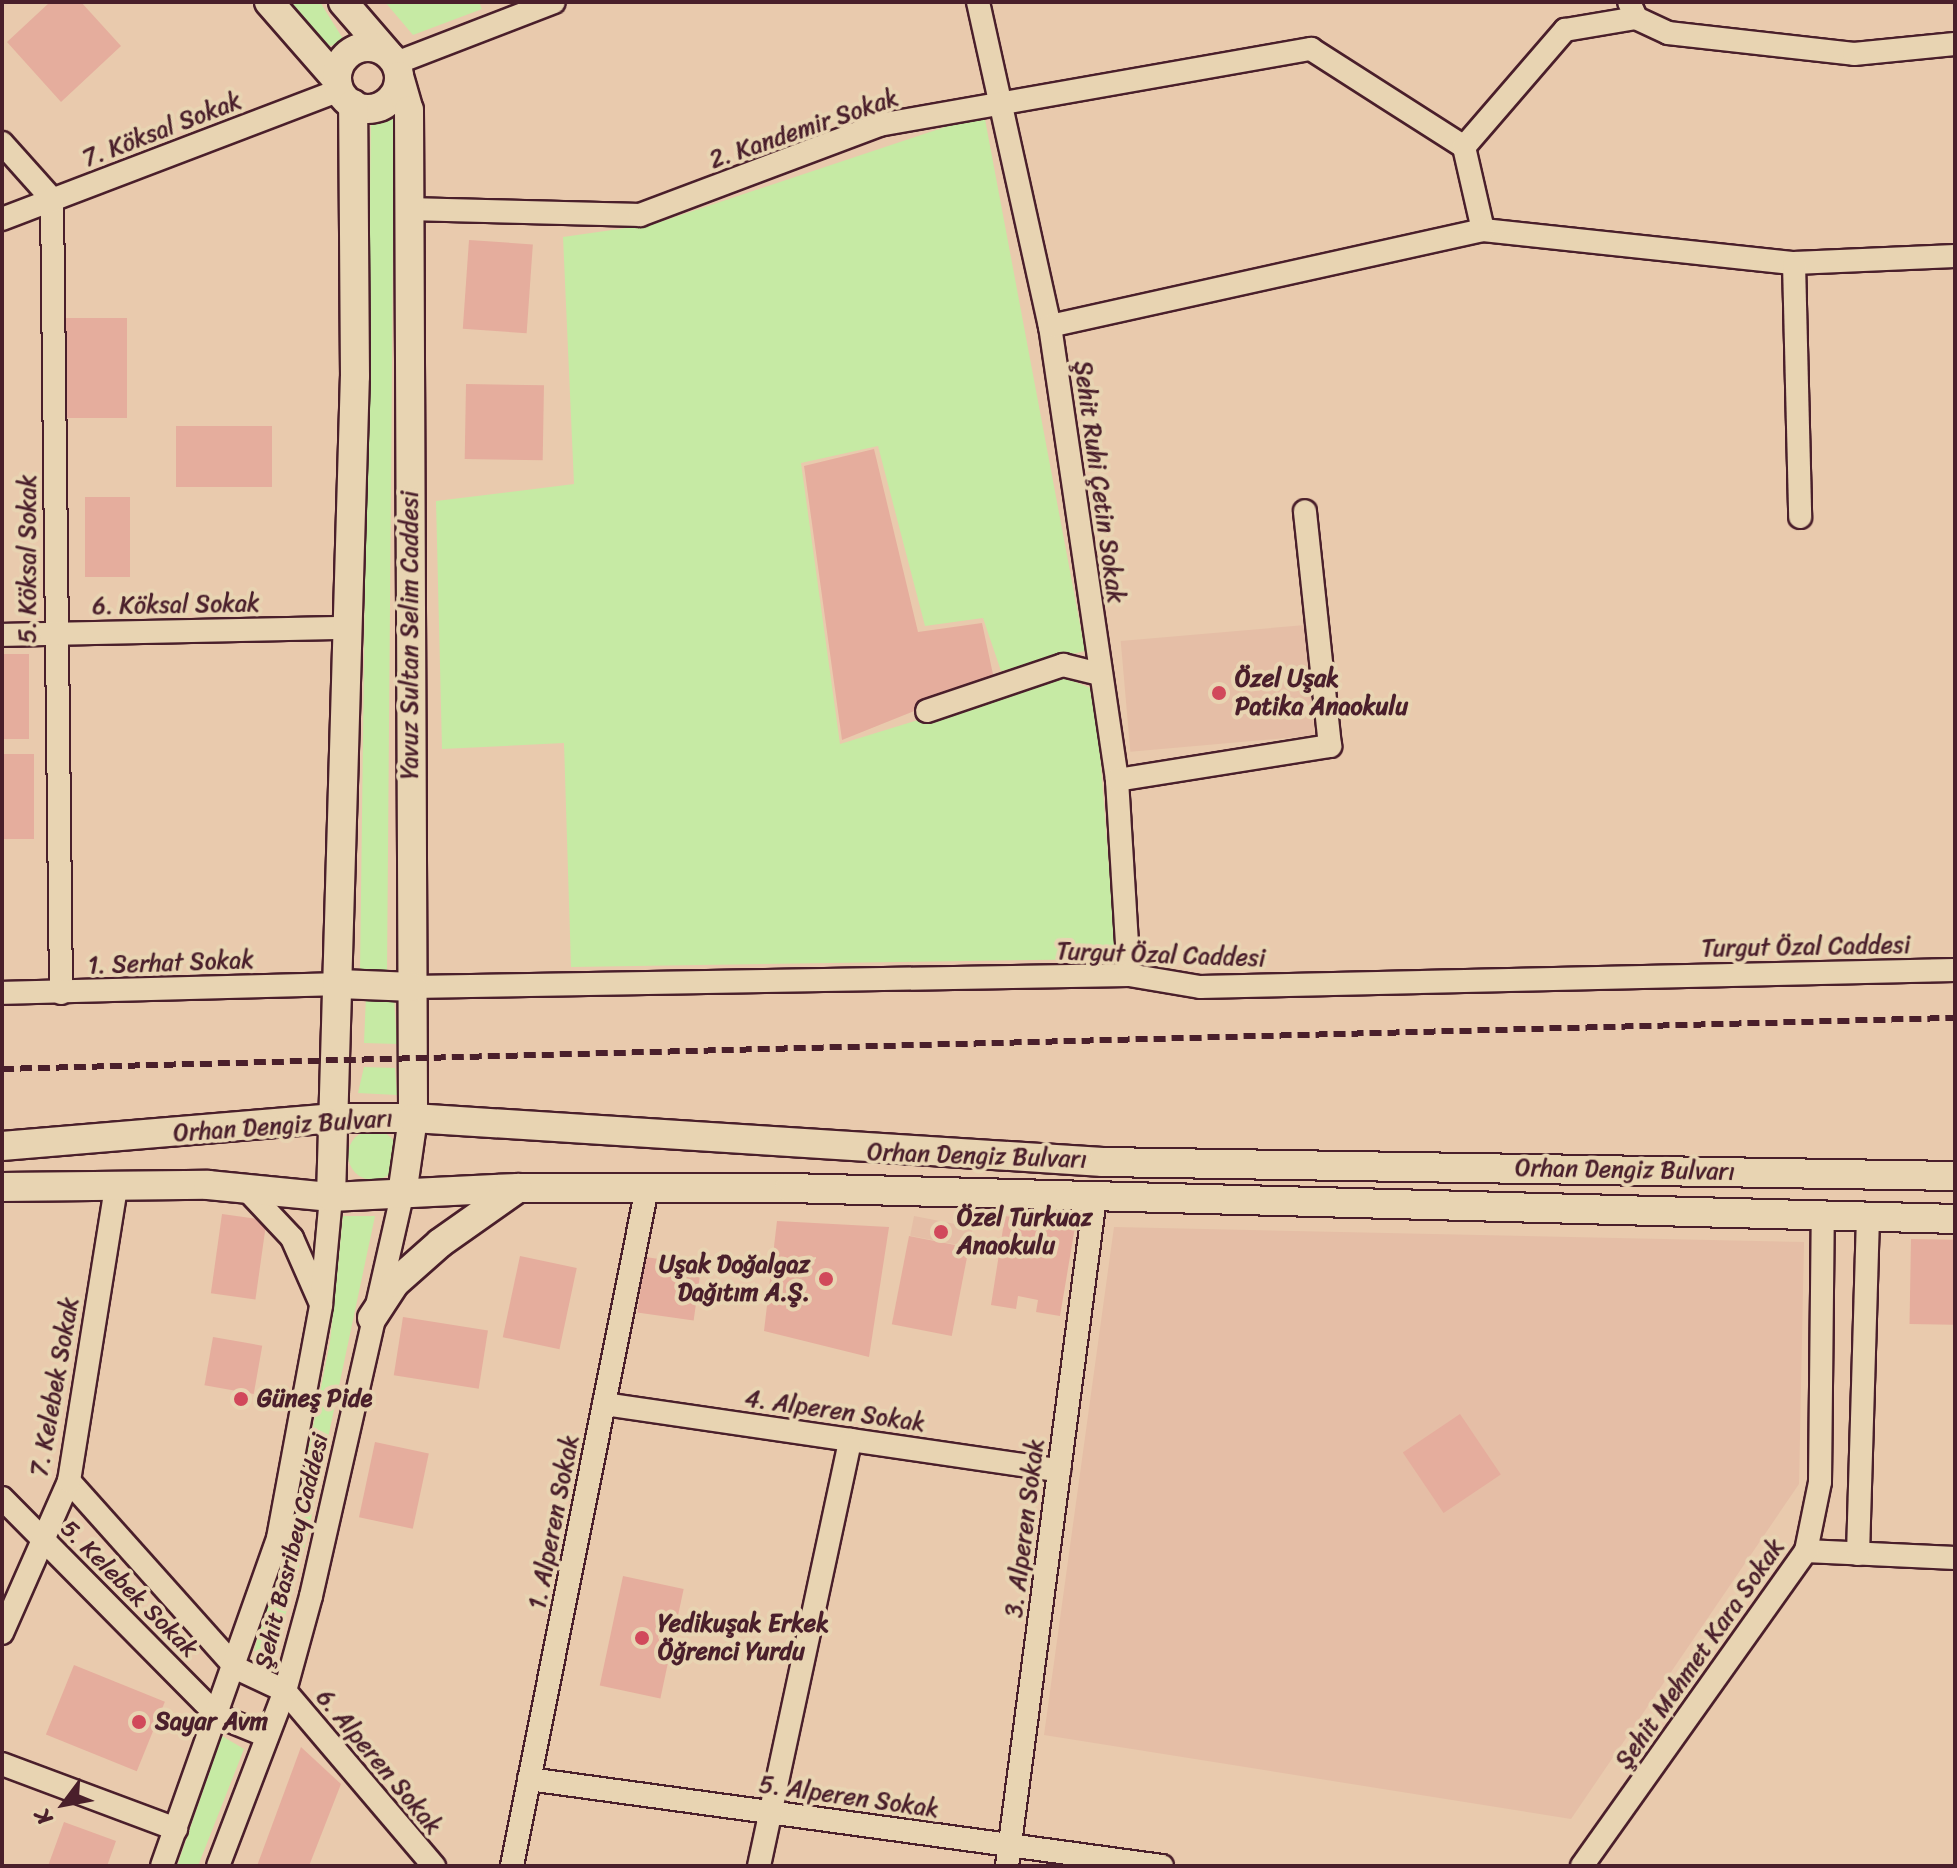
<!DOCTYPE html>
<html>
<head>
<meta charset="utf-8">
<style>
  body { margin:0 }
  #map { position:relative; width:1957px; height:1868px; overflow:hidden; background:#e9caad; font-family:Sriracha,sans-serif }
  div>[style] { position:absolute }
  .built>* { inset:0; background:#e5bea6; transform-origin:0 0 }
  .green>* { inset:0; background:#c6eaa4 }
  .round { border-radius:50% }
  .building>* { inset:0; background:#e5ad9d; transform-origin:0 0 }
  .roads { filter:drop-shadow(2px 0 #4a1f2b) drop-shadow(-2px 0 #4a1f2b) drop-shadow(0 2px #4a1f2b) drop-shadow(0 -2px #4a1f2b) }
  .minor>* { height:22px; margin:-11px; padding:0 11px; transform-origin:11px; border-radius:11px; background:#e8d4b2 }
  .major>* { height:28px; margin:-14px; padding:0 14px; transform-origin:14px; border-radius:14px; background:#e8d4b2 }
  .major>.ring { margin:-14px; padding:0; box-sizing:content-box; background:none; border:28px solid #e8d4b2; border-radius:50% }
  .rail>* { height:6px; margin-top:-3px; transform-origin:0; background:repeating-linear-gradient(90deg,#4a1f2b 0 12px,transparent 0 18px) }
  .dots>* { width:22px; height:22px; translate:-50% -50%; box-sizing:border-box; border:4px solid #e8d4b2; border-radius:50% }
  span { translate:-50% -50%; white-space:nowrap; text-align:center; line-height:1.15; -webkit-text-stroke:8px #e8d4b2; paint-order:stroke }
  .street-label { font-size:24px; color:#4a1f2b }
  .poi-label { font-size:24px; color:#4a1f2b; font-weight:700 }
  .left { translate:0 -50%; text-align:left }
  .right { translate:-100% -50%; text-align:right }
  .frame { position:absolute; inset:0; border:4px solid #4a1f2b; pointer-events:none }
  .north { position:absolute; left:24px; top:1764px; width:80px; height:80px; -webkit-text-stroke:6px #e8d4b2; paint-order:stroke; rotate:238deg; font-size:22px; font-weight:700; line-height:32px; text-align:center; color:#4a1f2b }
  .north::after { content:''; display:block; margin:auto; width:28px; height:36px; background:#4a1f2b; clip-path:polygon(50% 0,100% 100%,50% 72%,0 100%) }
</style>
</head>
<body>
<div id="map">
  <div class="built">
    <div style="left:1305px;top:625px;width:111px;height:185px;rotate:85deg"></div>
    <div style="left:914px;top:1216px;width:60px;height:20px;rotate:11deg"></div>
    <div style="clip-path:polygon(1114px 1227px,1804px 1242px,1799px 1484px,1571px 1819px,1044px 1735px)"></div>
  </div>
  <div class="green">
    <div style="clip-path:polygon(288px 2px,320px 2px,345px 42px,326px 47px)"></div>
    <div style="clip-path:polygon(385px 2px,479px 2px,482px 9px,413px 35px)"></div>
    <div style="clip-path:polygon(380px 107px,394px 117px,387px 972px,360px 972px,371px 113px)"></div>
    <div style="clip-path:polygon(984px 114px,1085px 651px,1001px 671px,983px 618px,925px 626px,878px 446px,801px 463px,840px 744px,1061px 676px,1095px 690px,1115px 944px,1100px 959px,571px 967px,564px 743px,442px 749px,436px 501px,574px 484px,563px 237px,654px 224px)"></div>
    <div style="clip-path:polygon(366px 996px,394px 998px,397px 1044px,364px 1043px)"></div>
    <div style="clip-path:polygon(364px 1067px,395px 1068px,397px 1095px,358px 1093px)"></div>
    <div class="round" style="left:348px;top:1130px;width:50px;height:50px"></div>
    <div style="clip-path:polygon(343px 1216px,375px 1216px,306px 1542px,273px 1659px,254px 1651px,305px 1466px,330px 1342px)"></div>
    <div style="clip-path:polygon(222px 1736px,244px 1749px,198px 1866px,177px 1866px)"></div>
  </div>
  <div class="building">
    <div style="clip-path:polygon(50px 2px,81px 2px,121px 46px,61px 102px,7px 42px)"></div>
    <div style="left:469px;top:240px;width:64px;height:89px;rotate:4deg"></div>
    <div style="left:64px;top:318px;width:63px;height:100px"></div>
    <div style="left:466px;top:384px;width:78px;height:75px;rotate:1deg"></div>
    <div style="left:176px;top:426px;width:96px;height:61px"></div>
    <div style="clip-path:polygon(874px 449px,918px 632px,982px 623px,994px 679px,842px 740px,804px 466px)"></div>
    <div style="left:85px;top:497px;width:45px;height:80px"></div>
    <div style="left:2px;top:654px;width:27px;height:85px"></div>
    <div style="left:2px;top:754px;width:32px;height:85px"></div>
    <div style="left:222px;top:1214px;width:45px;height:80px;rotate:8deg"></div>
    <div style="clip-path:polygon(1005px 1216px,1075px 1227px,1060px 1316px,1036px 1312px,1038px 1300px,1018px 1296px,1016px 1309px,991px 1305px)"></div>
    <div style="clip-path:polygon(777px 1221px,889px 1227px,869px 1357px,764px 1331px)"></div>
    <div style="left:909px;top:1236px;width:61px;height:90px;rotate:11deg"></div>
    <div style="left:1911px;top:1239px;width:44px;height:85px;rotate:1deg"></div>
    <div style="left:520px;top:1256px;width:58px;height:83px;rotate:12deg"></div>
    <div style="left:645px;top:1257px;width:57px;height:56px;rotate:8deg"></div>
    <div style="left:403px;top:1317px;width:86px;height:59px;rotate:9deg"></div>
    <div style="left:213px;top:1337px;width:50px;height:49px;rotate:10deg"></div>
    <div style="left:1460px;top:1414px;width:73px;height:69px;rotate:56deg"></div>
    <div style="left:375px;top:1442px;width:55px;height:77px;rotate:12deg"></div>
    <div style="left:623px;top:1576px;width:62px;height:112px;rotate:12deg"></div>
    <div style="left:74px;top:1665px;width:98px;height:75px;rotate:22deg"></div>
    <div style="clip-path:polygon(301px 1747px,341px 1784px,309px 1866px,257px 1866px)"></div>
    <div style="clip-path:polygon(64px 1822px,116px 1841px,107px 1866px,48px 1866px)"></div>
  </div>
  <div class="roads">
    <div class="minor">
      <div style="left:978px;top:2px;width:332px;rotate:77.5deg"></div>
      <div style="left:1050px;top:326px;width:459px;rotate:81.6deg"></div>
      <div style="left:1117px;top:780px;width:195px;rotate:86.5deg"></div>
      <div style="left:1629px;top:2px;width:17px;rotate:66deg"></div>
      <div style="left:1636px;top:18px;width:35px;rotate:25deg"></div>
      <div style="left:1668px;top:33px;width:187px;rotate:6.4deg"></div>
      <div style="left:1854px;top:54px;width:101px;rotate:-5.7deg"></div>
      <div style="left:396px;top:63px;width:169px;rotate:-21.1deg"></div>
      <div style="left:2px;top:143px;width:75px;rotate:48.2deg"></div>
      <div style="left:52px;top:199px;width:794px;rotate:89.35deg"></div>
      <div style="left:1464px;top:147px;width:155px;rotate:-49.2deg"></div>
      <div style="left:1565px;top:30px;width:72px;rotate:-9.6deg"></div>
      <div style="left:409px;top:209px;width:231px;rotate:1.5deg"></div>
      <div style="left:640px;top:215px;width:255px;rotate:-20.6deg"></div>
      <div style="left:879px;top:125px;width:439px;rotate:-10deg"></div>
      <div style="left:1311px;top:49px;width:182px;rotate:32.6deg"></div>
      <div style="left:1464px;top:147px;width:85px;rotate:77.1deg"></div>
      <div style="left:1483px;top:230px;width:313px;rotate:6.1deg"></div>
      <div style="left:1794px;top:263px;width:161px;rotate:-2.5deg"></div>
      <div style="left:2px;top:219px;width:362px;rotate:-20.9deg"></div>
      <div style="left:1794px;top:263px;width:254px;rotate:88.6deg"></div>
      <div style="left:1050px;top:326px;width:444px;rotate:-12.5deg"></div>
      <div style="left:2px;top:635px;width:348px;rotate:-1.2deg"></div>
      <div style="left:927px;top:711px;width:144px;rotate:-18.7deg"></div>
      <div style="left:1063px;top:665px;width:38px;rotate:14deg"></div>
      <div style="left:1117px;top:780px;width:216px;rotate:-9.1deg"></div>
      <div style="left:1330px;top:746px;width:236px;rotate:-96.1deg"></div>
      <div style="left:412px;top:987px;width:717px;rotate:-0.96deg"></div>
      <div style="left:1129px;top:975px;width:72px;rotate:9.6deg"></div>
      <div style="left:1200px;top:987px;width:755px;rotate:-1.29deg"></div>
      <div style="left:2px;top:993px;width:339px;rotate:-1.5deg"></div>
      <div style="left:246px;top:1189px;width:67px;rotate:46.8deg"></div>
      <div style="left:292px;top:1238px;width:72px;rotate:66.3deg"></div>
      <div style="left:604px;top:1404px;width:460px;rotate:8.3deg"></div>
      <div style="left:69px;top:1481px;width:251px;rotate:48.2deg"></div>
      <div style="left:236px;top:1668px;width:54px;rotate:25.1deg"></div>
      <div style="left:285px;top:1691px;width:230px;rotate:49.6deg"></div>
      <div style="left:2px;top:1498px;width:307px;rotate:45.3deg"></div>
      <div style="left:218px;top:1716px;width:53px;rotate:22.2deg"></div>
      <div style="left:1806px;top:1551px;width:149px;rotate:2.7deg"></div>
      <div style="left:1858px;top:1554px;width:337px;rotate:-88.3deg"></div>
      <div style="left:2px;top:1633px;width:166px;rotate:-66.2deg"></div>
      <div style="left:69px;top:1481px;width:299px;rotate:-80.9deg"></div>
      <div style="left:2px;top:1764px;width:186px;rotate:20.5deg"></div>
      <div style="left:529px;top:1779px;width:639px;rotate:7.83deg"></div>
      <div style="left:162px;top:1866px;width:348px;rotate:-70.5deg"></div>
      <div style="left:278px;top:1538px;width:237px;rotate:-79.5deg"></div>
      <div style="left:321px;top:1305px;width:108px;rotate:-84.7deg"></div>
      <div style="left:218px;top:1866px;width:187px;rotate:-69.1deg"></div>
      <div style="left:285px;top:1691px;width:98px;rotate:-74.7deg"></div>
      <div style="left:311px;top:1596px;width:412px;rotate:-77.2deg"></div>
      <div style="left:512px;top:1866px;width:691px;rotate:-78.74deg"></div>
      <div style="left:759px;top:1866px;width:436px;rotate:-77.9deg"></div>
      <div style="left:1007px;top:1866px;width:674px;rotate:-82.5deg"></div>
      <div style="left:1582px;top:1866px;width:387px;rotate:-54.6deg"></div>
      <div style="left:1806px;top:1551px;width:70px;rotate:-78.5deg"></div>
      <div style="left:1820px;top:1482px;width:265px;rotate:-89.4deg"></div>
    </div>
    <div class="major">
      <div style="left:269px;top:2px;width:103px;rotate:48.9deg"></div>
      <div style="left:343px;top:2px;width:67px;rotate:49.2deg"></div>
      <div class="ring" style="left:337px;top:47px;width:34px;height:34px"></div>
      <div style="left:399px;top:76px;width:35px;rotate:74deg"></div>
      <div style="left:409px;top:110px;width:1008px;rotate:89.77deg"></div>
      <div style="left:413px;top:1118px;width:77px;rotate:98.2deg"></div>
      <div style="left:341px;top:984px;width:71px;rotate:2.4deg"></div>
      <div style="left:2px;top:1146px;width:331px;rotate:-4.8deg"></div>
      <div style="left:332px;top:1118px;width:81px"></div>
      <div style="left:413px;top:1118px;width:691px;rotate:3.65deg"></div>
      <div style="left:1103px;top:1162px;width:852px;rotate:0.94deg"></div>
      <div style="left:2px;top:1187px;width:206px;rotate:-0.6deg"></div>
      <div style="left:208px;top:1185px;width:124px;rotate:5.6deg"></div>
      <div style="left:331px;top:1197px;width:187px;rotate:-2.8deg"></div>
      <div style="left:518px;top:1188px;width:271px"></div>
      <div style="left:789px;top:1188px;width:1166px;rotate:1.52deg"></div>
      <div style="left:331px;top:1197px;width:821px;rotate:-88.33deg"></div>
      <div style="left:355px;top:376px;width:272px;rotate:-90.4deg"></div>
      <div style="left:372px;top:1318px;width:42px;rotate:-56.7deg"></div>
      <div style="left:395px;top:1283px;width:60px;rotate:-41.6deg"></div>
      <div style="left:440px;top:1243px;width:95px;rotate:-35.2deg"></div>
    </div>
  </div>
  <div class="rail">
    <div style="left:2px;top:1069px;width:1954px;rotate:-1.5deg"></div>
  </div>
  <div class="dots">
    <div style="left:1219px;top:693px;background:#d1495b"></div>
    <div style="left:941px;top:1232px;background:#d1495b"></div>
    <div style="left:826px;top:1279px;background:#d1495b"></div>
    <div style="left:241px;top:1399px;background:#d1495b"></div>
    <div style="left:642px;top:1638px;background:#d1495b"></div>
    <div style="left:139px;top:1722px;background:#d1495b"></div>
  </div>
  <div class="street-label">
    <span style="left:804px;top:129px;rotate:-19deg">2. Kandemir Sokak</span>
    <span style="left:162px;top:130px;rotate:-21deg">7. Köksal Sokak</span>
    <span style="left:1099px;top:482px;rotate:82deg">Şehit Ruhi Çetin Sokak</span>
    <span style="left:28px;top:559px;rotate:-90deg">5. Köksal Sokak</span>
    <span style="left:176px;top:605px;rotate:-1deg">6. Köksal Sokak</span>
    <span style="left:410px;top:635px;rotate:-90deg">Yavuz Sultan Selim Caddesi</span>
    <span style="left:1806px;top:947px;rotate:-1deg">Turgut Özal Caddesi</span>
    <span style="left:1161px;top:955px;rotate:2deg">Turgut Özal Caddesi</span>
    <span style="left:171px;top:963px;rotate:-2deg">1. Serhat Sokak</span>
    <span style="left:283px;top:1126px;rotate:-4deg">Orhan Dengiz Bulvarı</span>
    <span style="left:977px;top:1156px;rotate:2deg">Orhan Dengiz Bulvarı</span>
    <span style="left:1625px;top:1170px;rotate:1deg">Orhan Dengiz Bulvarı</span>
    <span style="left:55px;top:1387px;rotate:-80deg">7. Kelebek Sokak</span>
    <span style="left:835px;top:1411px;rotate:8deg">4. Alperen Sokak</span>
    <span style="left:554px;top:1522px;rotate:-79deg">1. Alperen Sokak</span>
    <span style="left:1025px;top:1528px;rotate:-83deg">3. Alperen Sokak</span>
    <span style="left:292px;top:1551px;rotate:-76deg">Şehit Basribey Caddesi</span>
    <span style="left:129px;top:1589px;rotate:45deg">5. Kelebek Sokak</span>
    <span style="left:1700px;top:1654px;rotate:-55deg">Şehit Mehmet Kara Sokak</span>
    <span style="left:379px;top:1762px;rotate:50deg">6. Alperen Sokak</span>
    <span style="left:849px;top:1797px;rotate:8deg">5. Alperen Sokak</span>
  </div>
  <div class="poi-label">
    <span class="left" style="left:1235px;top:693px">Özel Uşak<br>Patika Anaokulu</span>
    <span class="left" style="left:957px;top:1232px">Özel Turkuaz<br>Anaokulu</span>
    <span class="right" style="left:810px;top:1279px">Uşak Doğalgaz<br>Dağıtım A.Ş.</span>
    <span class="left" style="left:257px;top:1399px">Güneş Pide</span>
    <span class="left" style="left:658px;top:1638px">Yedikuşak Erkek<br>Öğrenci Yurdu</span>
    <span class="left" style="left:155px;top:1722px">Sayar Avm</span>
  </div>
  <div class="frame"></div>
  <div class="north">K</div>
</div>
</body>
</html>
